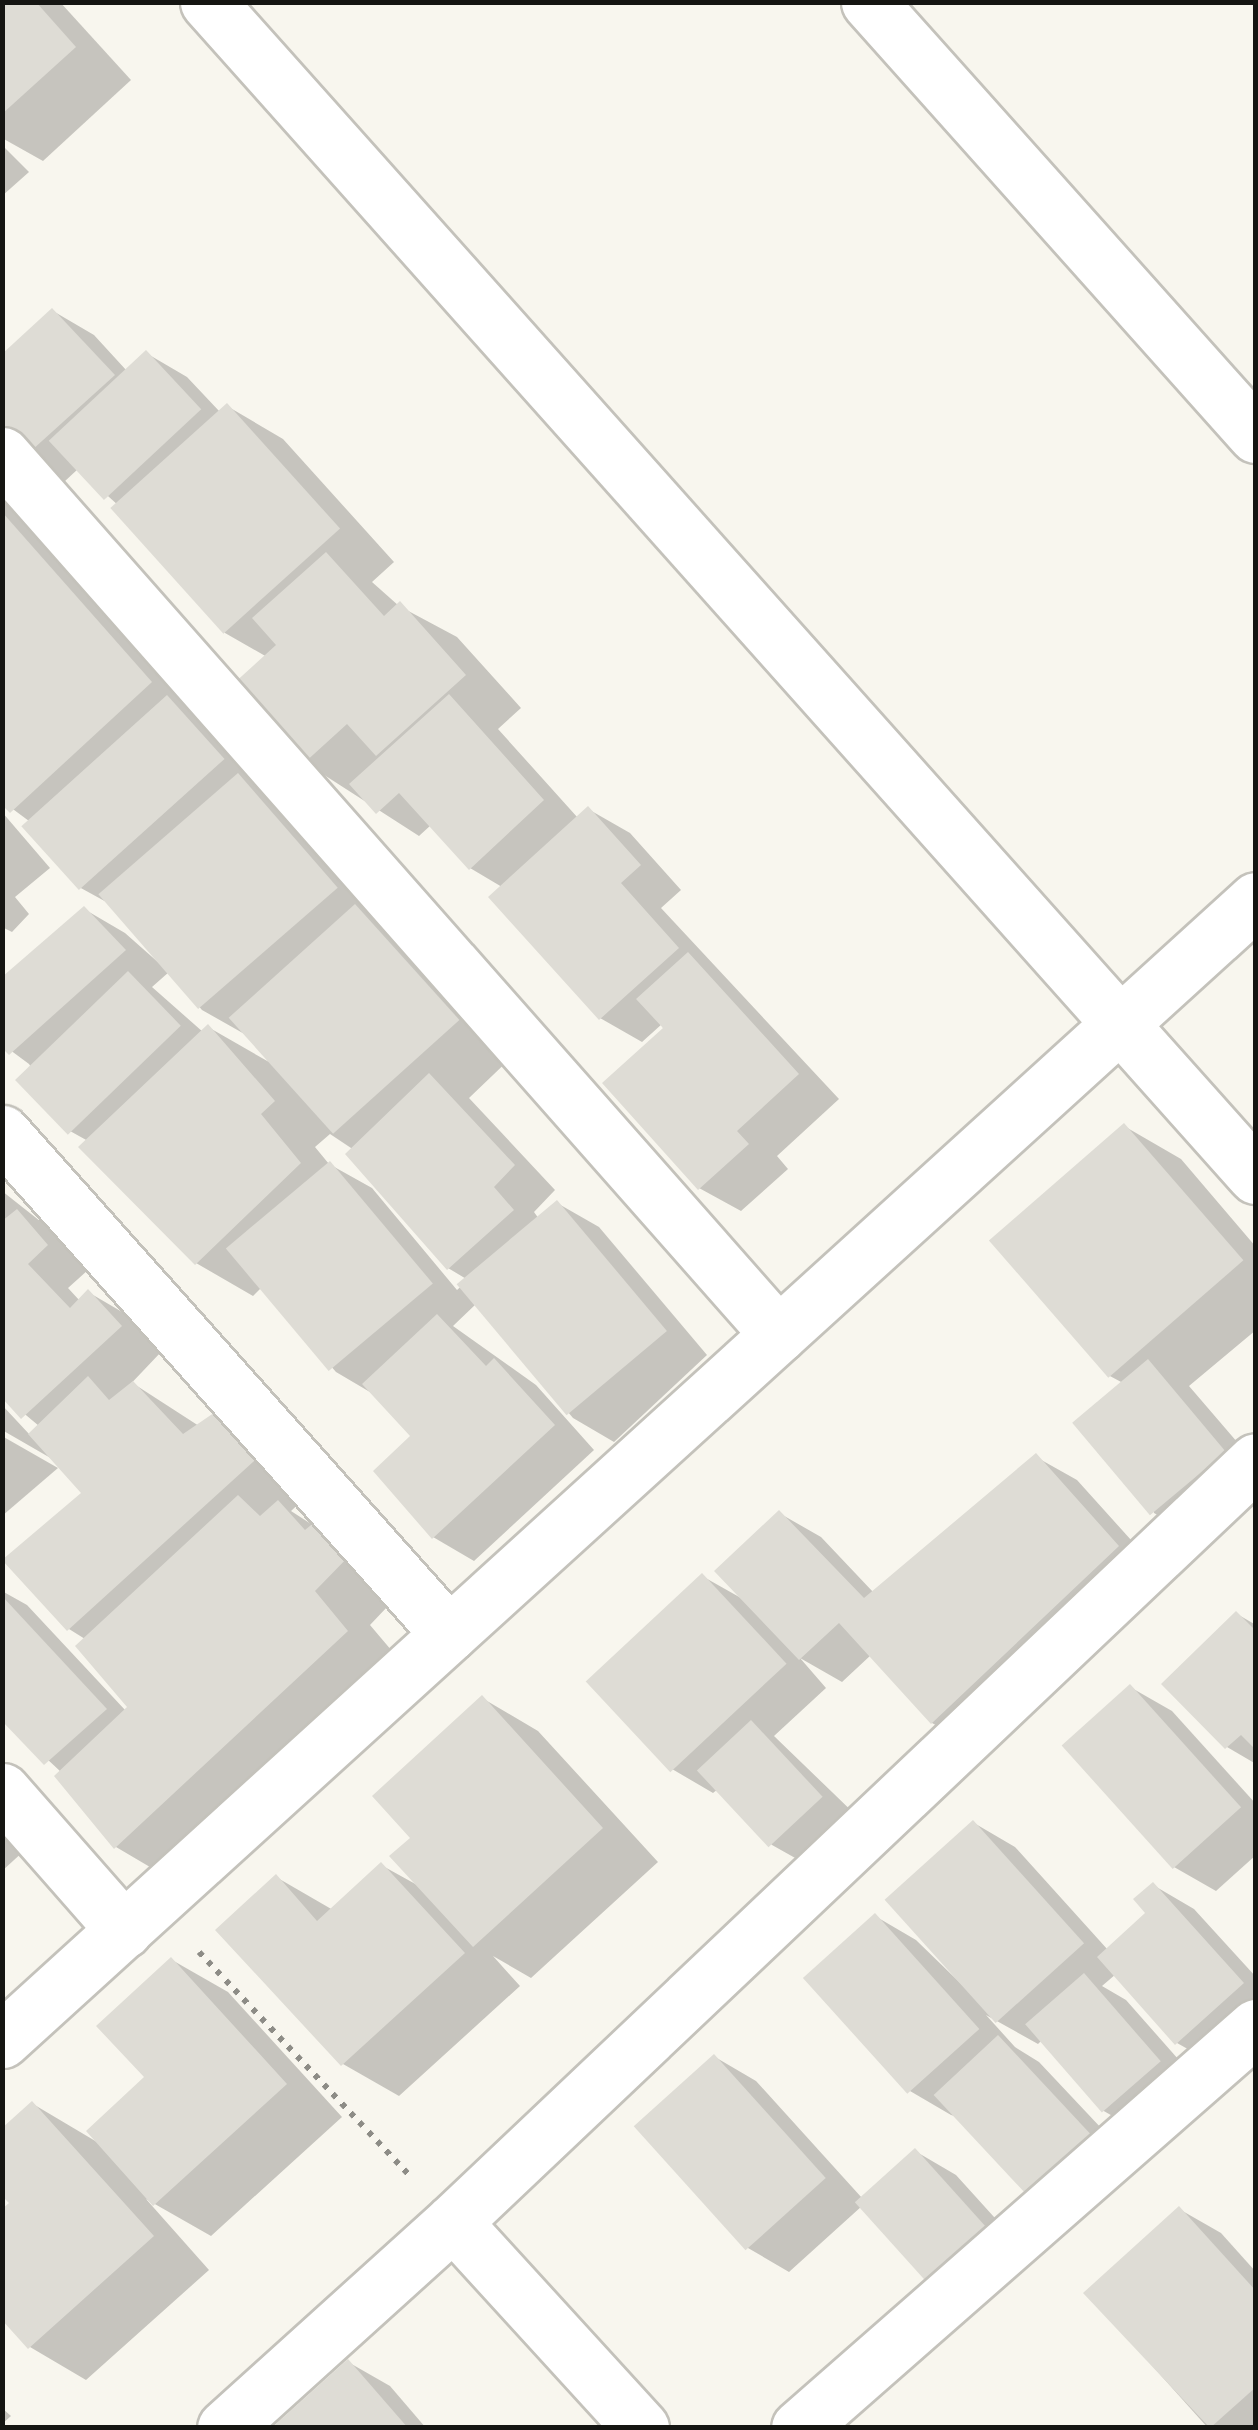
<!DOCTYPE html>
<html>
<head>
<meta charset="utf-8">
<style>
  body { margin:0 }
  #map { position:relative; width:1258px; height:2430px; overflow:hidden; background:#f8f6ee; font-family:Commissioner,sans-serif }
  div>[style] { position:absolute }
  .shadow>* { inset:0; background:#0003 }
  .building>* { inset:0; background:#dedcd5; transform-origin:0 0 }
  .path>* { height:6px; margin-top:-3px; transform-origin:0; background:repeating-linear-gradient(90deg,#8d8c86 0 5px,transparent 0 13px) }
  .roads { filter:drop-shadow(2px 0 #c4c2bb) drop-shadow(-2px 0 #c4c2bb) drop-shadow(0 2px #c4c2bb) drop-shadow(0 -2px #c4c2bb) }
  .minor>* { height:55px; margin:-27.5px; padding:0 27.5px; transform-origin:27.5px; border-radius:27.5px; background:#fff }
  span { translate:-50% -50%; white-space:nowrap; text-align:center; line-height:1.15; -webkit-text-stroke:9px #f8f6ee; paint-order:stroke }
  .frame { position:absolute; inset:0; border:5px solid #151512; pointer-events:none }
</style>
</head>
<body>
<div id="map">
  <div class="shadow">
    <div style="clip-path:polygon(2px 2px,60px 2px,131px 80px,43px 161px,2px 138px)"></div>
    <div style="clip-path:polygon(2px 145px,29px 172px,2px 196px)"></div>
    <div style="clip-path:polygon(53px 311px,94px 335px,127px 371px,146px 353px,187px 377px,220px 412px,227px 406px,283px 439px,394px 562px,372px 582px,399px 606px,457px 637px,521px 708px,498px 729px,578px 818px,588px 809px,630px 833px,681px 890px,661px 908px,839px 1099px,777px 1156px,788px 1169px,741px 1211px,699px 1188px,662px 1024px,642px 1042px,600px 1018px,502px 887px,470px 868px,431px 825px,419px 836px,304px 762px,267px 657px,225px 633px,119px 506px,78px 469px,64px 482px,23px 458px)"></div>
    <div style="clip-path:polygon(evenodd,2px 488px,265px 784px,259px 789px,295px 809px,515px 1054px,469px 1098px,555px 1190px,534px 1212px,539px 1219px,557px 1203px,599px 1227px,707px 1355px,614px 1442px,573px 1418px,476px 1304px,453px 1326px,536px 1385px,594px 1450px,474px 1561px,433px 1537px,414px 1436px,375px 1395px,336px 1372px,262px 1287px,253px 1296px,196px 1263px,88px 1141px,70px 1131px,29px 1064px,2px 1044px,84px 909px,125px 933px,168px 971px,110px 904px,79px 887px,33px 824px,2px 801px,2px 488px,169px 972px,202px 1010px,248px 1036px,269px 1062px,208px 1027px,203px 1032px,152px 987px,169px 972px,2px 488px,330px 1134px,354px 1150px,448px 1268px,468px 1280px,457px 1290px,372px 1188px,329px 1164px,315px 1147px,330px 1134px)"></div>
    <div style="clip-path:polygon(2px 812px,50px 868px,15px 897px,29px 914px,12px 932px,2px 927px)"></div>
    <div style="clip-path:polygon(1124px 1126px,1181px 1159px,1256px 1247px,1256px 1330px,1189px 1386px,1256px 1464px,1196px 1537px,1154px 1513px,1123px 1383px,1108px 1375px)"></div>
    <div style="clip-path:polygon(2px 1191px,59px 1236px,88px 1270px,68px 1288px,80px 1301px,88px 1292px,129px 1316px,162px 1351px,123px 1392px,134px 1384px,199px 1426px,319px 1485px,291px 1511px,407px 1586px,370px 1625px,403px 1664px,172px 1880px,116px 1847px,57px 1776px,61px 1772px,2px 1717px,2px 1591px,27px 1605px,126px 1711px,130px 1707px,85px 1639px,69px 1629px,84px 1493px,54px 1460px,2px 1430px,2px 1405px,30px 1435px,39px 1426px,2px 1395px)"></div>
    <div style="clip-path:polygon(2px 1436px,58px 1468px,2px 1516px)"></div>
    <div style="clip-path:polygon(1036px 1457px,1077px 1480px,1159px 1571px,974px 1746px,932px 1723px,871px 1655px,842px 1682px,800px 1658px,826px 1688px,774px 1736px,862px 1821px,813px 1868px,772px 1845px,718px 1789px,713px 1793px,672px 1769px,702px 1576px,741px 1598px,779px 1513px,821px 1537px,874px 1593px)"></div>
    <div style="clip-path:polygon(1237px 1614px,1256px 1625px,1256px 1764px,1227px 1747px)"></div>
    <div style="clip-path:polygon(1130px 1687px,1172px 1711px,1256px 1804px,1256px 1855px,1216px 1891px,1174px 1867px)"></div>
    <div style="clip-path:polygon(482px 1698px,538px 1731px,658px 1862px,531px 1978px,493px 1956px,520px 1986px,399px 2096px,343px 2064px,276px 1877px,333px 1910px,381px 1865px,419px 1886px,413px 1838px)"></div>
    <div style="clip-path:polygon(2px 1801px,37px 1839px,2px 1871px)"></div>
    <div style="clip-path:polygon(974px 1823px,1015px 1847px,1108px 1950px,1149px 1913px,1153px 1885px,1194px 1909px,1256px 1977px,1256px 2033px,1218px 2066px,1177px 2043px,1116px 1974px,1102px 1986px,1126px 2000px,1201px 2085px,1144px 2134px,1102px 2110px,1042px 2040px,1038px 2044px,986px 2015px,1015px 2047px,1039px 2062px,1135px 2164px,951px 2115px,910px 2091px,875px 1916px,916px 1940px,987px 2009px)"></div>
    <div style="clip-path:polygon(172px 1960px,228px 1992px,342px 2117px,211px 2236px,146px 2199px,209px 2270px,86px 2380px,30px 2347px,12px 2203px,33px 2104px,97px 2142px,148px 2077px)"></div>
    <div style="clip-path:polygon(715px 2057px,756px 2081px,862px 2198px,915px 2151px,956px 2175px,1031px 2258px,862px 2206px,789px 2272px,748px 2248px)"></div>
    <div style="clip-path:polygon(1179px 2209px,1221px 2233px,1256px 2272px,1256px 2428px,1208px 2428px,1087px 2293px)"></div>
    <div style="clip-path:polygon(348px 2362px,390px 2386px,426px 2428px,274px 2428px)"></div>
    <div style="clip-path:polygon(2px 2408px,11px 2416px,2px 2424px)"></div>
  </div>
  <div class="building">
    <div style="clip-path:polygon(2px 2px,36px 2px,76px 47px,2px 114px)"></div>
    <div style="clip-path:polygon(52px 308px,115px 375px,21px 460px,2px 440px,2px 354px)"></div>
    <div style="left:146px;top:350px;width:81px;height:133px;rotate:47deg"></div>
    <div style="left:227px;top:403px;width:169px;height:157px;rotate:48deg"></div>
    <div style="clip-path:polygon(2px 512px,152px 682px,10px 813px,2px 805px)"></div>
    <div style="clip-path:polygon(326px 552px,384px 616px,400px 601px,466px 675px,376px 756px,347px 724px,303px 764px,232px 685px,276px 645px,252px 618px)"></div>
    <div style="clip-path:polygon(449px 694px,544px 800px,469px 870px,399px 793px,376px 814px,349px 784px)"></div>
    <div style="left:167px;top:695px;width:86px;height:196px;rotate:48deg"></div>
    <div style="left:238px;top:773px;width:152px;height:185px;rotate:49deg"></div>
    <div style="clip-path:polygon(588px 806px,641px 865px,621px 883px,679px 948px,599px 1020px,488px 897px)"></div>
    <div style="left:355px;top:904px;width:156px;height:170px;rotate:48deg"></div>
    <div style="clip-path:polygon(84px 906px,126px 950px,9px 1055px,2px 1048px,2px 977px)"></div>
    <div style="clip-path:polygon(688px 952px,799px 1074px,737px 1131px,749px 1144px,698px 1190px,602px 1083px,663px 1028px,636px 999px)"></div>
    <div style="left:128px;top:971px;width:76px;height:157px;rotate:46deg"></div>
    <div style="clip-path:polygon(208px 1024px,275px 1101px,261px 1114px,301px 1163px,195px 1265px,78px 1147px)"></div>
    <div style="clip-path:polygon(429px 1073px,515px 1165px,494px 1187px,514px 1210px,447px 1270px,345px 1154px)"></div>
    <div style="left:1124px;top:1123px;width:182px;height:179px;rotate:49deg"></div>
    <div style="left:330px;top:1161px;width:160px;height:136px;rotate:50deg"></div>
    <div style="left:557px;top:1200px;width:171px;height:131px;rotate:50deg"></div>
    <div style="clip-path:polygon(17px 1209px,48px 1245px,28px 1264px,70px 1308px,88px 1289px,122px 1326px,21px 1419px,2px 1398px,2px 1221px)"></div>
    <div style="clip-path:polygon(437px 1314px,486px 1366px,494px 1358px,555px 1425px,432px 1539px,373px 1471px,410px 1436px,362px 1384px)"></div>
    <div style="left:1148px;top:1359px;width:121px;height:99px;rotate:50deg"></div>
    <div style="clip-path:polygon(88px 1376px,109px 1400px,133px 1381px,183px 1434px,224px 1406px,264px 1452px,67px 1631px,2px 1560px,81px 1493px,28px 1434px)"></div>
    <div style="clip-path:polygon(1036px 1453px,1119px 1546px,931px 1724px,839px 1623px,799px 1660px,714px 1571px,779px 1510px,864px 1598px)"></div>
    <div style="clip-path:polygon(238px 1495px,260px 1516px,278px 1500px,305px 1530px,322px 1516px,352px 1553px,315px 1591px,348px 1631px,114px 1849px,54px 1776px,127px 1707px,75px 1646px)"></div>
    <div style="left:702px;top:1573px;width:124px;height:159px;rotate:47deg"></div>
    <div style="clip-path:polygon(2px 1596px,107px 1709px,44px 1765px,2px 1721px)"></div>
    <div style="clip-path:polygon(1236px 1611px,1256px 1631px,1256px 1750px,1241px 1735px,1225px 1749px,1161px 1684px)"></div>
    <div style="left:1130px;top:1684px;width:166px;height:92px;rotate:48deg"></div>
    <div style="clip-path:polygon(482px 1695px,603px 1828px,473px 1947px,389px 1856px,410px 1838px,372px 1796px)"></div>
    <div style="left:751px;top:1720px;width:105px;height:74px;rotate:47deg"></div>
    <div style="left:973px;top:1820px;width:166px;height:119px;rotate:48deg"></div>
    <div style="clip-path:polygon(381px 1862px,465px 1953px,341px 2066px,215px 1930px,276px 1874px,317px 1921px)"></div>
    <div style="clip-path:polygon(1153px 1882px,1244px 1983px,1175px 2045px,1097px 1957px,1145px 1913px,1133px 1899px)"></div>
    <div style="left:875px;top:1913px;width:156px;height:97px;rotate:48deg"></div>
    <div style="clip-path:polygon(171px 1957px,287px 2084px,153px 2206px,86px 2131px,144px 2077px,96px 2026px)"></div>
    <div style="left:1084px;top:1973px;width:117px;height:78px;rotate:49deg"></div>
    <div style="left:998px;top:2035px;width:142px;height:88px;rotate:47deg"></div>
    <div style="left:714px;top:2054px;width:167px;height:108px;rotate:48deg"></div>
    <div style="clip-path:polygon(32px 2101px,154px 2236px,28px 2349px,2px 2320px,2px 2209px,9px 2203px,2px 2196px,2px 2128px)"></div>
    <div style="left:915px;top:2148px;width:114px;height:81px;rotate:48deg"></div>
    <div style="clip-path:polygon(1179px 2206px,1256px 2291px,1256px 2387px,1210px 2428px,1083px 2293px)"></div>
    <div style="clip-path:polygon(348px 2359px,408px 2428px,272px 2428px,277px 2423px)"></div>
  </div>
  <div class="path">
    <div style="left:199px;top:1952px;width:306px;rotate:46.7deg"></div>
  </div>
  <div class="roads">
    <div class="minor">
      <div style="left:208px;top:2px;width:1574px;rotate:48.25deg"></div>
      <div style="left:869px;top:2px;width:581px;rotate:48.21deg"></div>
      <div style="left:2px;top:455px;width:1173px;rotate:48.56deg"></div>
      <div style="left:2px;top:1133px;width:671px;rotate:48.26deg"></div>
      <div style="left:2px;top:1791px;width:185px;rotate:48.7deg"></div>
      <div style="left:2px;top:2040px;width:1695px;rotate:-42.27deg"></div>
      <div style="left:453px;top:2222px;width:279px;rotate:47.6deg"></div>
      <div style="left:225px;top:2428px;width:307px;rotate:-42.1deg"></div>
      <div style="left:453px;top:2222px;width:1106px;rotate:-43.46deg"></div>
      <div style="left:799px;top:2428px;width:608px;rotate:-41.27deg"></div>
    </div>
  </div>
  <div class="frame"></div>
</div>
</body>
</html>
